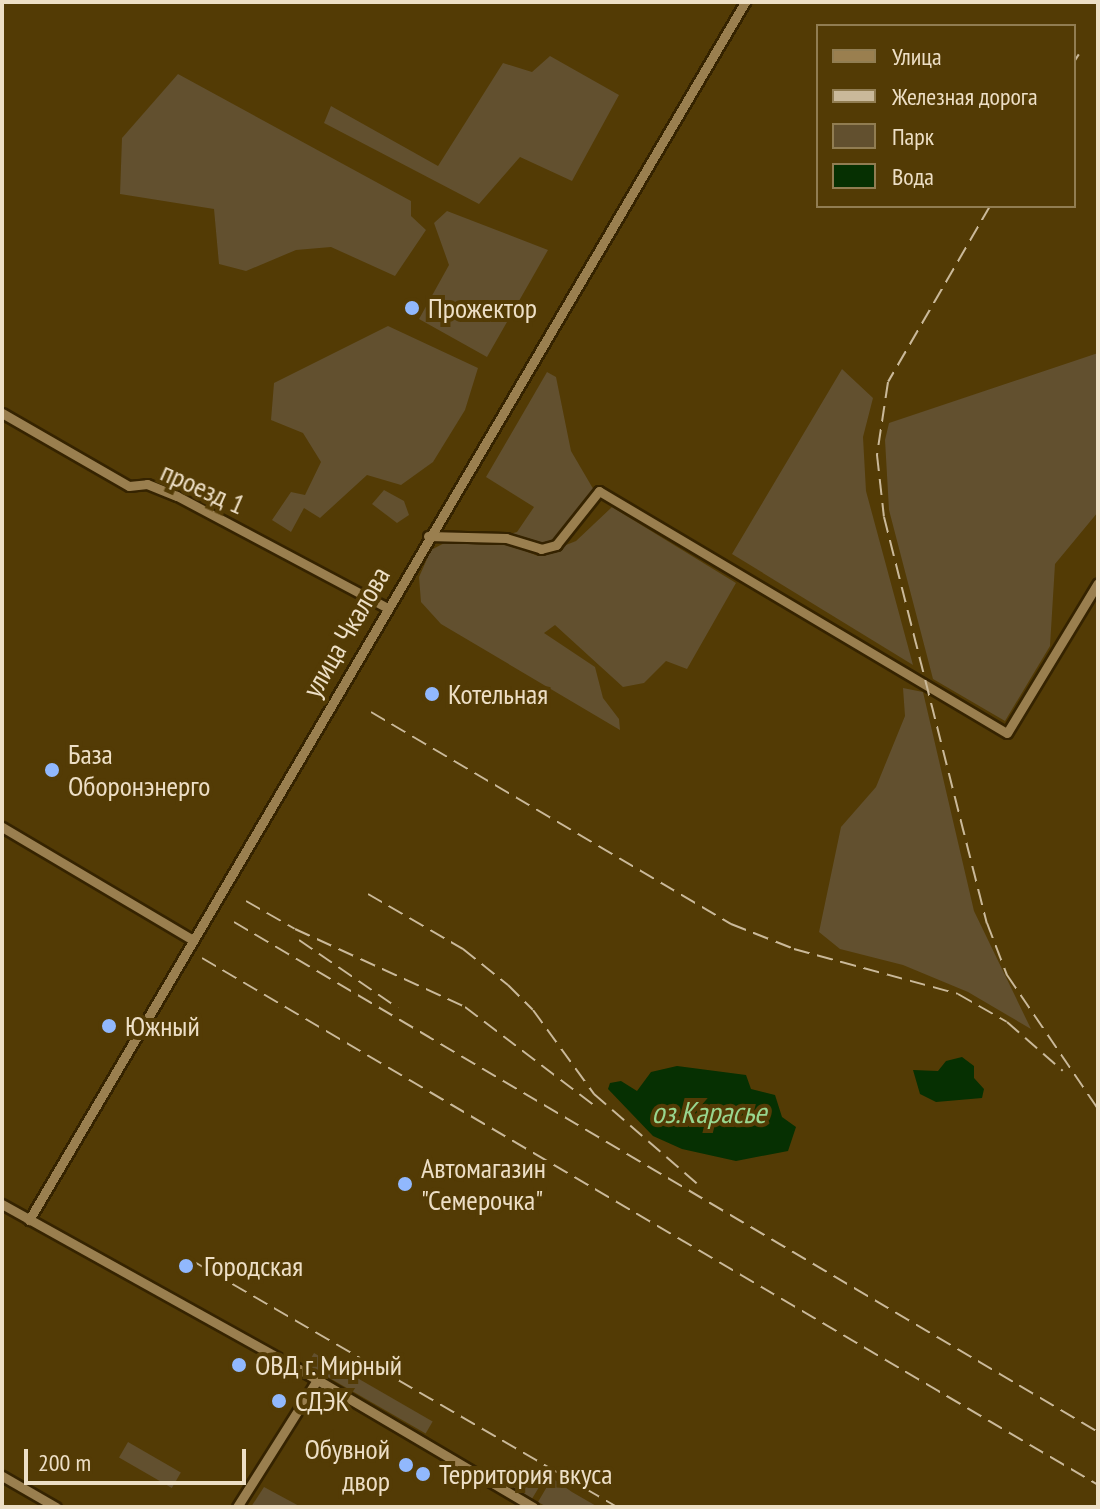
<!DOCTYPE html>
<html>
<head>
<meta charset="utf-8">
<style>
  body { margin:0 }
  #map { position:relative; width:1100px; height:1509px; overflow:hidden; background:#533b05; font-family:"PT Sans Narrow",sans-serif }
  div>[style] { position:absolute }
  .green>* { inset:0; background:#62502f; transform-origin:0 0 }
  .water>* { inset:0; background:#063002 }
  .roads { filter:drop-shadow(2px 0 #352300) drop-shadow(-2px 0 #352300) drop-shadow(0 2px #352300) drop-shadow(0 -2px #352300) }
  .minor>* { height:9px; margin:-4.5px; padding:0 4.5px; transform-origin:4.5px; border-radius:4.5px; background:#9a7f4f }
  .rail>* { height:2px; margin-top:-1px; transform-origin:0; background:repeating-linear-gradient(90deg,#cab99a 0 16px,transparent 0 24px) }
  .dots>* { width:22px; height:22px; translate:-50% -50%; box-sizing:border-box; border:4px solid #533b05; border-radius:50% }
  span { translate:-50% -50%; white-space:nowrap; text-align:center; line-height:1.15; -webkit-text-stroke:8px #533b05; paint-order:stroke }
  .poi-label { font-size:28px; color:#eddfc6 }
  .left { translate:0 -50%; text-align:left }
  .right { translate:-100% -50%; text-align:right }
  .street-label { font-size:28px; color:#eddfc6 }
  .water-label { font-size:30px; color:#98d68f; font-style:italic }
  .frame { position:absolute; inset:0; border:4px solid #eddfc6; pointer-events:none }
  .legend { position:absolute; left:816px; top:24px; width:260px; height:184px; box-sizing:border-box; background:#533b05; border:2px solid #917d52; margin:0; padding:10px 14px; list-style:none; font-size:24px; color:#eddfc6 }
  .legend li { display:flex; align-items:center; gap:16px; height:40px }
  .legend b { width:40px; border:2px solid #917d52 }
  .scale { position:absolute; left:24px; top:1449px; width:222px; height:36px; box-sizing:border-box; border:4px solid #eddfc6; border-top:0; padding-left:10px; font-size:24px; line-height:28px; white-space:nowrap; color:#eddfc6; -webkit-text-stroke:6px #533b05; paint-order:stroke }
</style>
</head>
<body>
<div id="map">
  <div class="green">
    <div style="clip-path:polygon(550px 56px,619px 95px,572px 181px,520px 157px,479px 204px,324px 123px,331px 106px,438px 166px,503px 63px,532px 72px)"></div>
    <div style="clip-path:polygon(178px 74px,411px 201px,411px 216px,426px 230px,395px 276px,331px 247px,296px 250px,246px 271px,219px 264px,214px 209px,120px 194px,122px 138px)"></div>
    <div style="clip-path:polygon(447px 211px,548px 250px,487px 357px,419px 319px,449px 265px,434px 223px)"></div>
    <div style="clip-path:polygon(388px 326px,478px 368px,465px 410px,433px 462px,401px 485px,367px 475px,320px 518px,304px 508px,291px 532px,272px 520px,291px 492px,305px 495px,321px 462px,303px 433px,271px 420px,274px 383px)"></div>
    <div style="clip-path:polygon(1098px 353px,1098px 512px,1055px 564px,1050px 646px,1005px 721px,933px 679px,889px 510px,885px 440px,889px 423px)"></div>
    <div style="clip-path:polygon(842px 369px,873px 398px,863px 437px,866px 491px,913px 665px,732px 554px)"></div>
    <div style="clip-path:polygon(547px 372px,556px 377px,571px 451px,595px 492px,556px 541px,541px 546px,506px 535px,517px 532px,534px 507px,486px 477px)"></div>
    <div style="clip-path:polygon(384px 490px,404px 501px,409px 515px,397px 523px,372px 504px)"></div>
    <div style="clip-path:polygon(612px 507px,736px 583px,687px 669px,666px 661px,644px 683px,623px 687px,555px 625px,544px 633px,595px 667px,603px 698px,619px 719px,620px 730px,441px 624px,421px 602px,419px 577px,431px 550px,452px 539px,507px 544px,538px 556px,576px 541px)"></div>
    <div style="clip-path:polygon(903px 688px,923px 692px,974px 911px,1031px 1029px,968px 992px,903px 965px,840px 949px,819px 932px,841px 827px,876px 787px,905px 716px)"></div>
    <div style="left:314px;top:1353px;width:137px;height:14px;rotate:30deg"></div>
    <div style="left:128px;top:1442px;width:61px;height:18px;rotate:30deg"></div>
    <div style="left:512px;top:1468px;width:33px;height:16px;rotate:31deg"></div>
    <div style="clip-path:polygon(552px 1478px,572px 1492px,598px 1507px,547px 1507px,538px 1502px)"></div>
    <div style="clip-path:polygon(264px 1487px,301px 1507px,251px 1507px)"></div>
  </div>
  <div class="water">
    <div style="clip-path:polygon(962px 1057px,974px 1066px,974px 1078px,984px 1089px,982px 1098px,936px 1102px,920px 1094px,913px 1070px,938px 1071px,946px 1061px)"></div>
    <div style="clip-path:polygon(677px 1066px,746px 1075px,751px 1089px,775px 1095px,782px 1117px,796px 1127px,788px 1151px,736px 1161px,682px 1149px,653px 1136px,608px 1089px,610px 1083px,621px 1081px,637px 1091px,651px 1072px)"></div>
  </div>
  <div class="roads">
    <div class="minor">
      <div style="left:2px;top:413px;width:146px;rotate:29.9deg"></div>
      <div style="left:129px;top:486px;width:18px;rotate:-6deg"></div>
      <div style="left:147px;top:484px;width:32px;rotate:22deg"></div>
      <div style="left:177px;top:496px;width:237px;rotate:28deg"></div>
      <div style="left:428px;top:536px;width:78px;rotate:1.5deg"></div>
      <div style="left:506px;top:538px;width:37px;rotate:17deg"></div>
      <div style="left:541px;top:549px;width:16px;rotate:-15deg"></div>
      <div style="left:556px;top:545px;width:69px;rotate:-51.5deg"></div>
      <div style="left:599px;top:491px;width:474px;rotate:30.7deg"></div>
      <div style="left:1007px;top:733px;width:175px;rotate:-58.8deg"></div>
      <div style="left:2px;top:827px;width:222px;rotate:30.6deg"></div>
      <div style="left:2px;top:1204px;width:340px;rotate:29.1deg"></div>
      <div style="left:299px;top:1369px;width:272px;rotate:30.5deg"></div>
      <div style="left:29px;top:1220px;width:1413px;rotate:-59.55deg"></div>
      <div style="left:2px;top:1476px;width:62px;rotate:29.9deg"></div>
      <div style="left:237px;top:1507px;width:150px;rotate:-57.8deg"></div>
    </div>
  </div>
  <div class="rail">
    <div style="left:1074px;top:62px;width:9px;rotate:-58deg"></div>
    <div style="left:990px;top:206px;width:203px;rotate:120.1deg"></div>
    <div style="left:888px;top:382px;width:74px;rotate:98.6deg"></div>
    <div style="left:877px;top:455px;width:62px;rotate:83.6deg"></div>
    <div style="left:884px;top:517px;width:419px;rotate:75.8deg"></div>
    <div style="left:987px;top:923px;width:56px;rotate:69deg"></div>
    <div style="left:1007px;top:975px;width:162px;rotate:55.8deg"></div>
    <div style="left:371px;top:712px;width:418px;rotate:30.5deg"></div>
    <div style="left:731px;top:924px;width:68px;rotate:21.6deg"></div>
    <div style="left:794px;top:949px;width:170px;rotate:15.3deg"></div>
    <div style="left:958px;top:994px;width:56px;rotate:29.7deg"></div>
    <div style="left:1007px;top:1022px;width:74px;rotate:41.2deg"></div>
    <div style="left:368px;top:894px;width:110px;rotate:30.1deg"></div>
    <div style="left:463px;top:949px;width:58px;rotate:38.7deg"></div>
    <div style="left:508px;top:985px;width:35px;rotate:45deg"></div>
    <div style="left:533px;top:1010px;width:104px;rotate:54deg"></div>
    <div style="left:594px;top:1094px;width:142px;rotate:41deg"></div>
    <div style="left:246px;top:901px;width:56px;rotate:29.7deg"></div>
    <div style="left:295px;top:929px;width:187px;rotate:24.6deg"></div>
    <div style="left:465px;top:1007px;width:163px;rotate:37.3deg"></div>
    <div style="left:234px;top:922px;width:1003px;rotate:30.55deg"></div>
    <div style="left:299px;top:940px;width:120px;rotate:34.5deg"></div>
    <div style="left:202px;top:958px;width:1039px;rotate:30.46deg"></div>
    <div style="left:191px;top:1260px;width:492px;rotate:30.1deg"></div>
  </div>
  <div class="dots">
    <div style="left:412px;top:308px;background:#91b8fd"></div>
    <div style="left:432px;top:694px;background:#91b8fd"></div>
    <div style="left:52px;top:770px;background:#91b8fd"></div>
    <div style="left:109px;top:1026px;background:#91b8fd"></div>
    <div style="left:405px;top:1184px;background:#91b8fd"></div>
    <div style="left:186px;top:1266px;background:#91b8fd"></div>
    <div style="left:239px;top:1365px;background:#91b8fd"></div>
    <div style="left:279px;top:1401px;background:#91b8fd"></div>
    <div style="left:406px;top:1465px;background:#91b8fd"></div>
    <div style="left:423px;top:1474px;background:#91b8fd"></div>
  </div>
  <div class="poi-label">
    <span class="left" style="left:428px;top:308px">Прожектор</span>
    <span class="left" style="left:448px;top:694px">Котельная</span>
    <span class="left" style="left:68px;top:770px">База<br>Оборонэнерго</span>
    <span class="left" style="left:125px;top:1026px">Южный</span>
    <span class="left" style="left:421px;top:1184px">Автомагазин<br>"Семерочка"</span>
    <span class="left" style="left:204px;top:1266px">Городская</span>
    <span class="left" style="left:255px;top:1365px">ОВД г. Мирный</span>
    <span class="left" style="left:295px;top:1401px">СДЭК</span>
    <span class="right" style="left:390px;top:1465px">Обувной<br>двор</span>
    <span class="left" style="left:439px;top:1474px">Территория вкуса</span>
  </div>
  <div class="street-label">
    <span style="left:203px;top:488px;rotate:24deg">проезд 1</span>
    <span style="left:346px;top:632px;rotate:-60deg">улица Чкалова</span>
  </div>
  <div class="water-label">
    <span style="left:709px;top:1112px">оз.Карасье</span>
  </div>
  <div class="frame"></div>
  <ul class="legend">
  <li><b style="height:10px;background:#9a7f4f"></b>Улица</li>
  <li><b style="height:10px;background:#cab99a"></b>Железная дорога</li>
  <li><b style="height:22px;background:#62502f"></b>Парк</li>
  <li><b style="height:22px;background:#063002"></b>Вода</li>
  </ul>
  <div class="scale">200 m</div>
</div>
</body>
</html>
